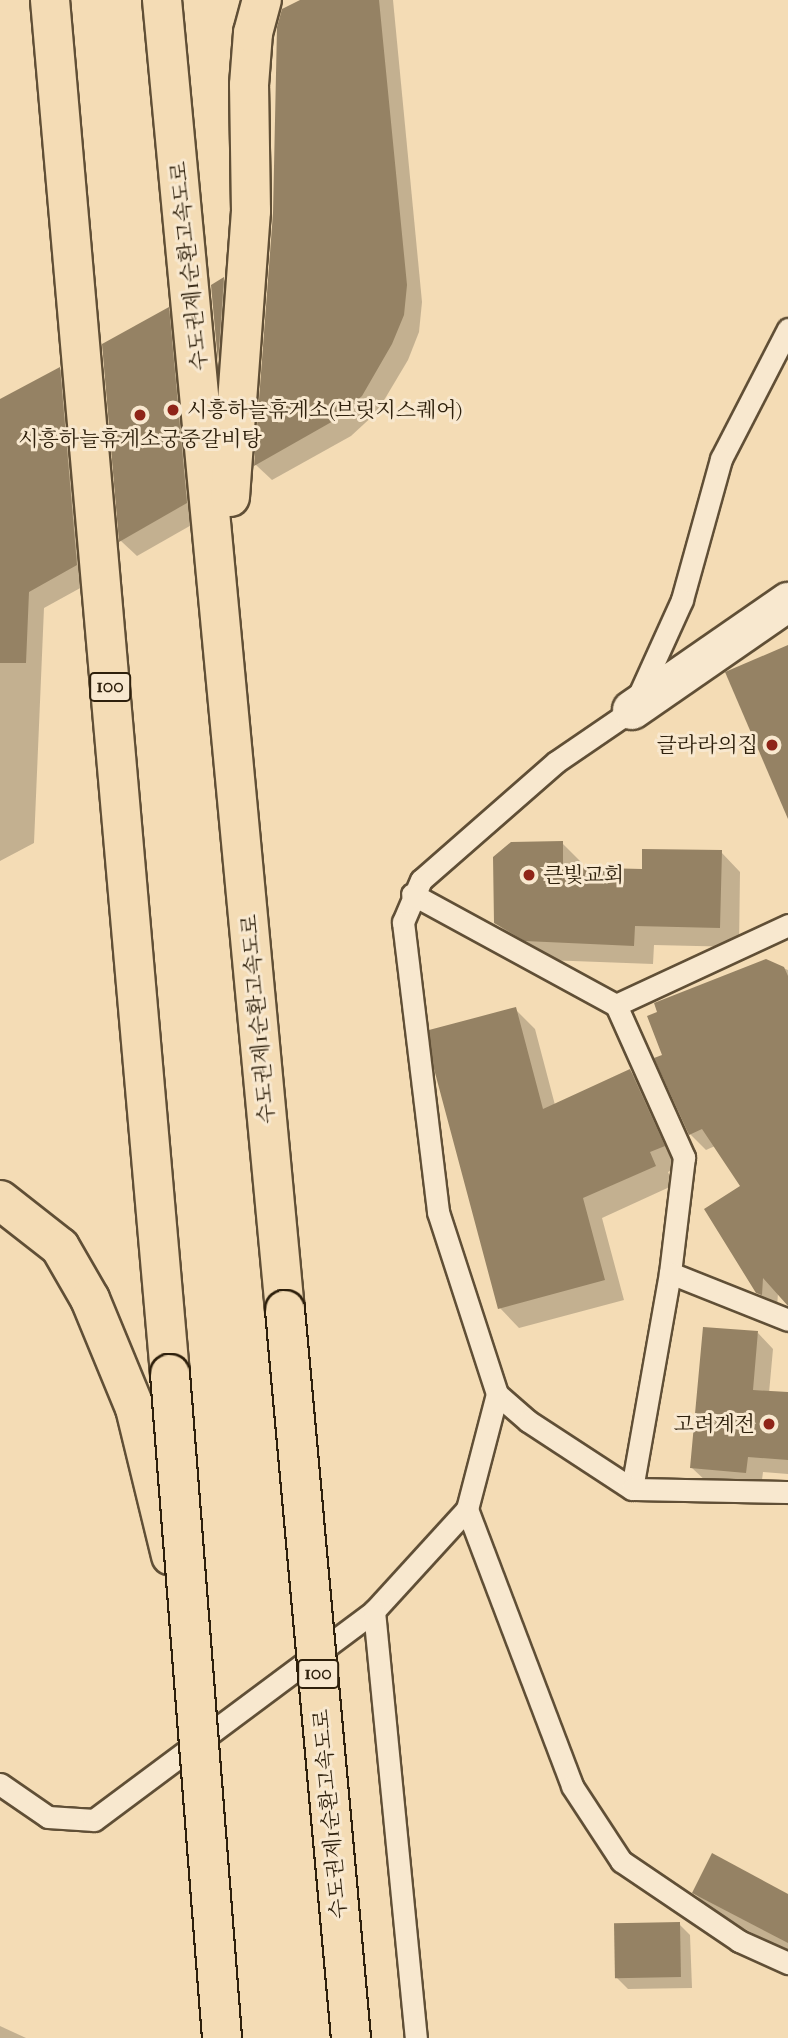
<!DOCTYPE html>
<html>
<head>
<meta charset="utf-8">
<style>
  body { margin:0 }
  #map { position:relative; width:788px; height:2038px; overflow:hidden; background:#f4dcb5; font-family:"IM FELL French Canon","Noto Serif KR",serif }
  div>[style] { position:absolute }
  .shadow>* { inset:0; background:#0003 }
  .building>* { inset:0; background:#958264; transform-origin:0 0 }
  .roads { filter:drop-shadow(2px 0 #604f36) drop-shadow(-2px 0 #604f36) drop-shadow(0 2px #604f36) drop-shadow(0 -2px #604f36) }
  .service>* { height:21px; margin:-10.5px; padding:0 10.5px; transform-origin:10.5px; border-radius:10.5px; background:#f8e8cf }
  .minor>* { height:38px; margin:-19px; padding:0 19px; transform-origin:19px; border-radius:19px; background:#f8e8cf }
  .motorway>* { height:38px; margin:-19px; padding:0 19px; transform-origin:19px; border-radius:19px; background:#f4dcb5 }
  .bridges { filter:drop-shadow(2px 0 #2e200c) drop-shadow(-2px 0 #2e200c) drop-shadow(0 2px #2e200c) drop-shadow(0 -2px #2e200c) }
  .motorway-bridge>* { height:38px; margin:-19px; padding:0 19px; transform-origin:19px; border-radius:19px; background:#f4dcb5 }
  .dots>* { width:19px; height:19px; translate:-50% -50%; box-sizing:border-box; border:4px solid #f8e8cf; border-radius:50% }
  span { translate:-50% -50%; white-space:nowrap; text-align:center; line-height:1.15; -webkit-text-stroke:6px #f8e8cf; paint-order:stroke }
  .shield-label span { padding:2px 5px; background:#f8e8cf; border:2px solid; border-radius:5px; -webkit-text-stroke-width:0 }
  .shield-label { font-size:19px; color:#2e200c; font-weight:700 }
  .street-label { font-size:21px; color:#2e200c }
  .poi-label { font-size:21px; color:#2e200c }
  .left { translate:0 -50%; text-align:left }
  .right { translate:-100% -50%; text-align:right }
</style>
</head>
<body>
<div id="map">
  <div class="shadow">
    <div style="clip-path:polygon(304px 0,393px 0,422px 302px,419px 332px,408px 360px,377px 412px,351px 436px,272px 480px,256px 465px,275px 213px)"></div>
    <div style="clip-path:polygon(224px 280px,239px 295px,233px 375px,220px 361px,213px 286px)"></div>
    <div style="clip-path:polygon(169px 310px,184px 325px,202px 519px,137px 556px,121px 541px)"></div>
    <div style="clip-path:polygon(60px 369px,75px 384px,93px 581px,44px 608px,34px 843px,0 861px,0 401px)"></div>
    <div style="clip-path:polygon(562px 843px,582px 863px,582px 869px,644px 871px,721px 852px,740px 872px,739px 947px,654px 945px,653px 964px,546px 960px,516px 942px,496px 922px)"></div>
    <div style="clip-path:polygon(766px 961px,788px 970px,788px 1303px,778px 1292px,777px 1310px,757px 1292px,742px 1187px,715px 1146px,706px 1150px,690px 1134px,664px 1056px)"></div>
    <div style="clip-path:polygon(515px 1009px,535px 1029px,555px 1105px,630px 1071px,649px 1091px,683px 1165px,668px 1172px,674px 1185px,602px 1218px,624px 1300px,519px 1328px,500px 1308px)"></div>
    <div style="clip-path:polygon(758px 1333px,773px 1349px,769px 1393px,788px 1394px,788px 1474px,763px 1472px,761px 1488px,708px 1483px,692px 1468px)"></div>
    <div style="clip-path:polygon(694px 1893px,788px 1895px,788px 1952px,713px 1912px)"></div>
    <div style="clip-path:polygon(679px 1924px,690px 1935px,692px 1988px,628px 1989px,617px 1978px)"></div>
    <div style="clip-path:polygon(0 2026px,26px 2038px,0 2038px)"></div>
  </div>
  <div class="building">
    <div style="clip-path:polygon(300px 0,379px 0,407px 285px,404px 315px,392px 344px,362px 396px,335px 420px,254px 466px,273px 213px,277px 27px,282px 9px)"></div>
    <div style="clip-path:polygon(224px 277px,218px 362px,211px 285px)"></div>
    <div style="clip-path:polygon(169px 307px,187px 503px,119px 542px,102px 344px)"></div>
    <div style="clip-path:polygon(60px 367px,77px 565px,29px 592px,26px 663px,0 663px,0 399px)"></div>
    <div style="clip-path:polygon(788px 645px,788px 819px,725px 672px)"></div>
    <div style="clip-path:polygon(563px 841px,563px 867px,642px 869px,642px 849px,722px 850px,720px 928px,635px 926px,634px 946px,525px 941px,494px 923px,493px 857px,511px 842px)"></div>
    <div style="clip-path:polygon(766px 959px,784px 967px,788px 976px,788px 1306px,763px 1278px,762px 1295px,756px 1293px,704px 1209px,740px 1186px,702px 1129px,689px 1135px,654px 1058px,662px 1055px,647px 1016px,657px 1012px,654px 1003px)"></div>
    <div style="clip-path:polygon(516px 1007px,543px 1109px,630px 1069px,665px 1146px,650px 1152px,656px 1166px,583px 1198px,605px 1280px,498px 1309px,434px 1069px,429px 1030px)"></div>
    <div style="clip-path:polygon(703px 1327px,758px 1331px,753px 1390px,788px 1392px,788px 1460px,748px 1457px,746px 1473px,690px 1468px)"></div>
    <div style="clip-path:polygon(712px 1853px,788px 1894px,788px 1943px,692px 1893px)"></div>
    <div style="left:680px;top:1922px;width:55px;height:66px;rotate:89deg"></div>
  </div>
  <div class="roads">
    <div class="service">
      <div style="left:788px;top:329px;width:146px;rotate:117.3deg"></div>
      <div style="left:721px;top:459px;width:146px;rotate:105.5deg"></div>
      <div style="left:682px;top:600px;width:121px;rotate:114.4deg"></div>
      <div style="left:632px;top:710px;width:92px;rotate:145.6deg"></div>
      <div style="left:556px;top:762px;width:179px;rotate:138.8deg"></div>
      <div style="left:421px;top:880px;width:46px;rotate:113.2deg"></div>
      <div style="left:403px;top:922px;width:292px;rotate:83.1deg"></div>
      <div style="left:438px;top:1212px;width:191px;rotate:72deg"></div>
      <div style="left:497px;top:1394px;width:119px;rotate:104.6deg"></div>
      <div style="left:467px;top:1509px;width:296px;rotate:69.2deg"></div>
      <div style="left:572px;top:1786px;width:90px;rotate:56.8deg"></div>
      <div style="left:621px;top:1861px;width:143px;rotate:34.1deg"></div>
      <div style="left:739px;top:1941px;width:54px;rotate:24.2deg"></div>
      <div style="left:412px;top:894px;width:232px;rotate:28.6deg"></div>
      <div style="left:616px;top:1005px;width:190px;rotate:-24.9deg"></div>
      <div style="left:616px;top:1005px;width:167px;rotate:65.9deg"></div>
      <div style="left:684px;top:1157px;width:117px;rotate:96.9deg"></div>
      <div style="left:670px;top:1273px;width:219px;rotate:100deg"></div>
      <div style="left:670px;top:1273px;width:127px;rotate:21.7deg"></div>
      <div style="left:497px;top:1394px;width:41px;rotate:41.1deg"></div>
      <div style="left:528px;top:1421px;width:124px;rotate:33.2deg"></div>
      <div style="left:632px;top:1489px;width:156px;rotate:1.1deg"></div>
      <div style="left:374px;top:1611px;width:138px;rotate:-47.6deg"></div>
      <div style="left:0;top:1784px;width:58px;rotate:34.5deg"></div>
      <div style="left:48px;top:1817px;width:46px;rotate:3.7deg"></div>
      <div style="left:94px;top:1820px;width:349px;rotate:-36.7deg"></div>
      <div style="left:374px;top:1611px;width:429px;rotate:84.4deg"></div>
    </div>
    <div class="minor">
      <div style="left:632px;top:710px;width:190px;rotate:-34.7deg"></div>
    </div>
    <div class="motorway">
      <div style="left:50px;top:0;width:1379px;rotate:85.01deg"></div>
      <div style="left:162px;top:0;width:1316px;rotate:84.64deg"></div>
      <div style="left:230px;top:497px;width:287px;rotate:-85.8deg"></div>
      <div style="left:251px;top:211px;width:126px;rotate:-90.9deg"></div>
      <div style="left:249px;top:85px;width:52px;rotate:-85.6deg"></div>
      <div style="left:253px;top:33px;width:34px;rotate:-75deg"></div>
      <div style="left:0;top:1200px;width:76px;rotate:38.1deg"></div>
      <div style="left:60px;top:1247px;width:60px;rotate:60deg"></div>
      <div style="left:90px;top:1299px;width:118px;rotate:67.6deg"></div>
      <div style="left:135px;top:1408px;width:152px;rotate:76.3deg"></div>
    </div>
  </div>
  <div class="bridges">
    <div class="motorway-bridge">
      <div style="left:285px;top:1310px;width:731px;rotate:84.82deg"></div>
      <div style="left:170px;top:1374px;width:666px;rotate:85.52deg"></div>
    </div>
  </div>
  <div class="dots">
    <div style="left:173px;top:410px;background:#8f2418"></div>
    <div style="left:140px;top:415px;background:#8f2418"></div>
    <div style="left:772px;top:745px;background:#8f2418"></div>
    <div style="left:529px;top:875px;background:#8f2418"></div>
    <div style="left:769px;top:1424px;background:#8f2418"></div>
  </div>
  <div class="shield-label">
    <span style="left:110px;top:687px">100</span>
    <span style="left:318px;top:1674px">100</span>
  </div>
  <div class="street-label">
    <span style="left:189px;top:266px;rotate:-96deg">수도권제1순환고속도로</span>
    <span style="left:258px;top:1019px;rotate:-95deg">수도권제1순환고속도로</span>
    <span style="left:330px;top:1814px;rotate:-95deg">수도권제1순환고속도로</span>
  </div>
  <div class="poi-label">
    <span class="left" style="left:187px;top:410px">시흥하늘휴게소(브릿지스퀘어)</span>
    <span style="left:140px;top:439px">시흥하늘휴게소궁중갈비탕</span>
    <span class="right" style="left:758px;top:745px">글라라의집</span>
    <span class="left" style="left:543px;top:875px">큰빛교회</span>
    <span class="right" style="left:755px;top:1424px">고려계전</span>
  </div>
</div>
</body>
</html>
